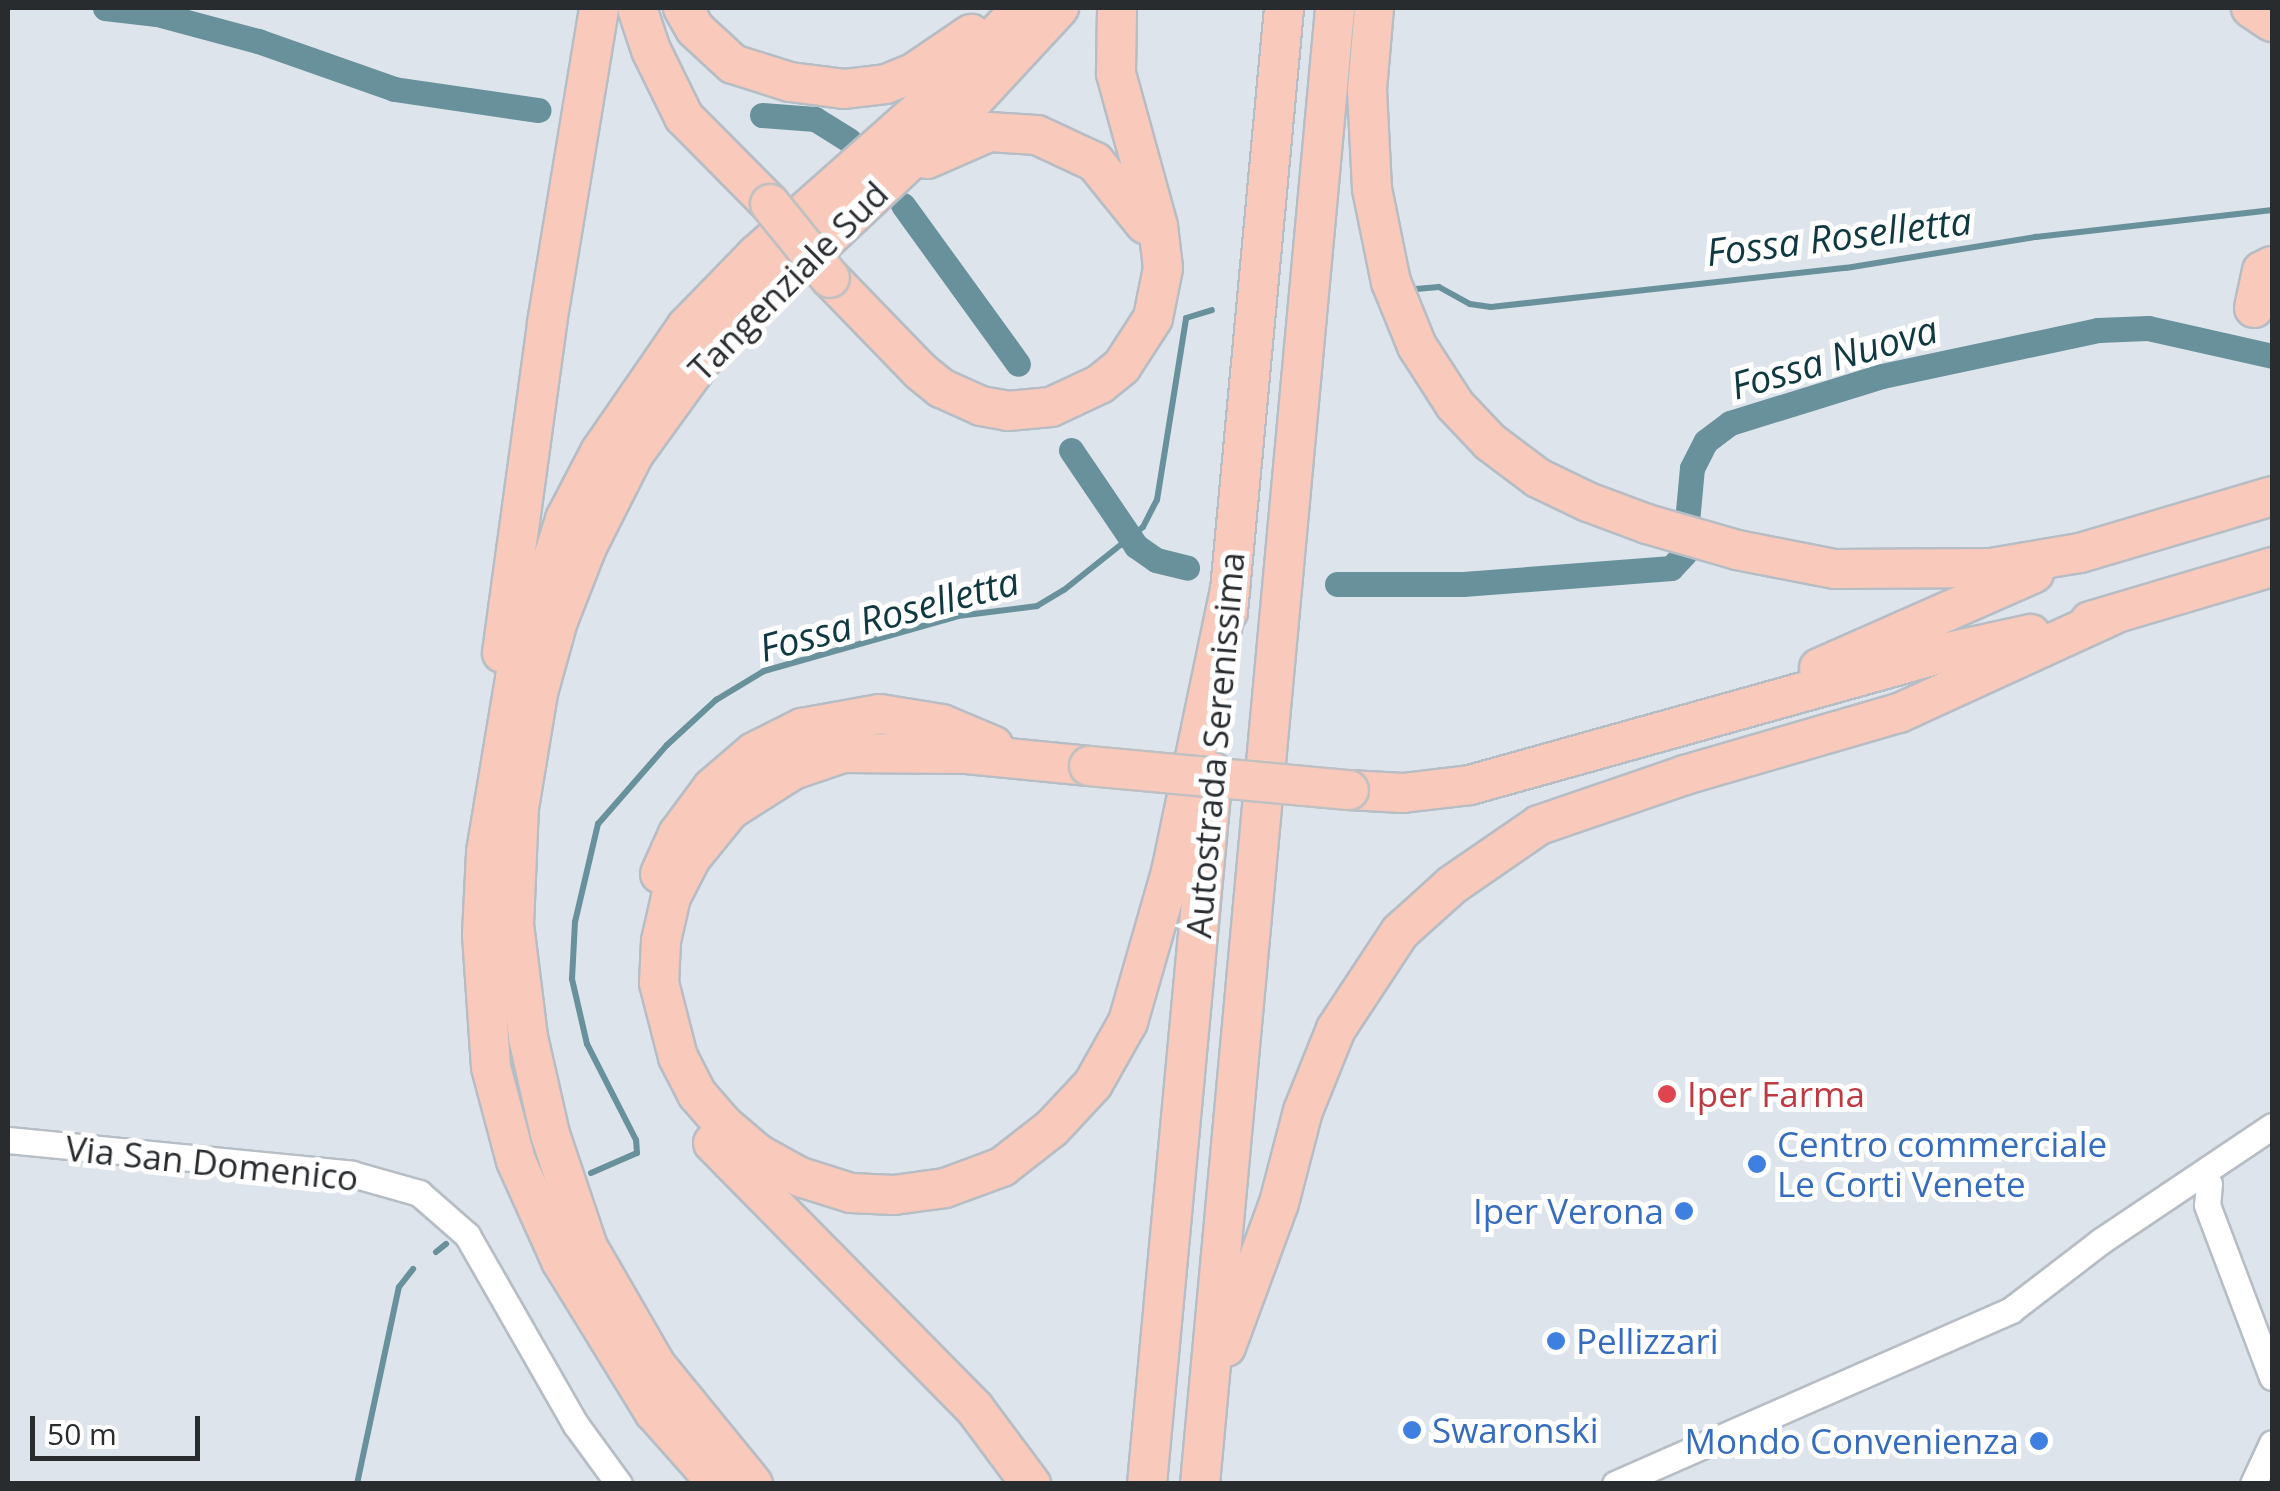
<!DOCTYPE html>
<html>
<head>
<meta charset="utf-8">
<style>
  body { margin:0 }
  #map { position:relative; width:2280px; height:1491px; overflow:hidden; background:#dee4ec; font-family:"Open Sans",sans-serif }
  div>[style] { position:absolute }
  .stream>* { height:6px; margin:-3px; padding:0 3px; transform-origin:3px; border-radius:3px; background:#68919c }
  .canal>* { height:25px; margin:-12.5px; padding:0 12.5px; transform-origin:12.5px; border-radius:12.5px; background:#68919c }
  .roads { filter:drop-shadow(2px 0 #b6bdc4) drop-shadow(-2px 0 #b6bdc4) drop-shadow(0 2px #b6bdc4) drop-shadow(0 -2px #b6bdc4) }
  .minor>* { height:25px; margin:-12.5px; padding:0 12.5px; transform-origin:12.5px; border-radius:12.5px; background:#fff }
  .highway>* { height:38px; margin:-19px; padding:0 19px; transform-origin:19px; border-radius:19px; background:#f9c9bb }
  .bridges { filter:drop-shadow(2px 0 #bfc0c1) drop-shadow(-2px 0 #bfc0c1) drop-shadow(0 2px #bfc0c1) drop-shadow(0 -2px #bfc0c1) }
  .highway-bridge>* { height:38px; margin:-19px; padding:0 19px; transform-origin:19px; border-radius:19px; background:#f9c9bb }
  .dots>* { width:28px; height:28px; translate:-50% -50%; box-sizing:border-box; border:5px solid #fff; border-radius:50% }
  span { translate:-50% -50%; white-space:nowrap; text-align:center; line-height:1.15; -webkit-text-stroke:10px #fff; paint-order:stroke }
  .street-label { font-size:35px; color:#292c2f }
  .health-label { font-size:35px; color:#be3a42 }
  .left { translate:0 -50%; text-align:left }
  .shop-label { font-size:35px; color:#366cbe }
  .right { translate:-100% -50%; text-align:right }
  .water-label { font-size:38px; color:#103841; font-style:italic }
  .frame { position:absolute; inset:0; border:10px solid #292c2f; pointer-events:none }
  .scale { position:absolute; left:30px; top:1416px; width:170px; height:45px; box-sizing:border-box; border:5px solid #292c2f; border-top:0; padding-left:12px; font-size:30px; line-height:35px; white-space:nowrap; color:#292c2f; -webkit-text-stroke:8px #fff; paint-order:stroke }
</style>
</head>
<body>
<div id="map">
  <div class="stream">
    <div style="left:1416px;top:289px;width:23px;rotate:-5deg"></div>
    <div style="left:1439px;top:287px;width:35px;rotate:29deg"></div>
    <div style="left:1470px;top:304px;width:21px;rotate:8deg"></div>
    <div style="left:1491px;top:307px;width:357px;rotate:-6.3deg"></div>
    <div style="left:1846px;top:268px;width:193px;rotate:-9.3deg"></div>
    <div style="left:2036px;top:237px;width:238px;rotate:-6.5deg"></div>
    <div style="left:591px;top:1173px;width:50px;rotate:-23.5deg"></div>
    <div style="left:637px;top:1153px;width:13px;rotate:-94deg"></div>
    <div style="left:636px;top:1140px;width:108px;rotate:-117deg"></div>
    <div style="left:587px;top:1044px;width:67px;rotate:-103deg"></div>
    <div style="left:572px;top:979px;width:57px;rotate:-87deg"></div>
    <div style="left:575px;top:922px;width:101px;rotate:-76.8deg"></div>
    <div style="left:598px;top:824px;width:105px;rotate:-48.9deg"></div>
    <div style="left:667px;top:745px;width:67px;rotate:-42.6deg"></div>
    <div style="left:716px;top:700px;width:56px;rotate:-31.1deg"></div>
    <div style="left:764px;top:671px;width:202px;rotate:-15.8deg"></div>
    <div style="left:958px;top:616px;width:80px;rotate:-7.2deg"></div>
    <div style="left:1037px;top:606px;width:31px;rotate:-31deg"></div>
    <div style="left:1064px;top:590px;width:101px;rotate:-38.6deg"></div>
    <div style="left:1143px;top:527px;width:30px;rotate:-63deg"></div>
    <div style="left:1157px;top:500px;width:184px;rotate:-80.9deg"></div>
    <div style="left:1186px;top:318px;width:27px;rotate:-17deg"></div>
    <div style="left:436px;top:1252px;width:13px;rotate:-39deg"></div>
    <div style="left:357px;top:1484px;width:201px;rotate:-78deg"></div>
    <div style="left:399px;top:1287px;width:23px;rotate:-52deg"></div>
  </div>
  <div class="canal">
    <div style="left:105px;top:8px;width:52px;rotate:6.6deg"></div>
    <div style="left:157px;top:14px;width:105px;rotate:15deg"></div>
    <div style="left:258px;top:41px;width:144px;rotate:19.4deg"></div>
    <div style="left:394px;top:89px;width:146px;rotate:8.3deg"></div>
    <div style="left:762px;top:115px;width:53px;rotate:4.3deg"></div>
    <div style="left:815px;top:119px;width:40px;rotate:32deg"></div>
    <div style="left:903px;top:205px;width:196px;rotate:54.1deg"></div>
    <div style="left:1071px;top:450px;width:116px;rotate:55.9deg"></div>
    <div style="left:1136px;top:546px;width:24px;rotate:35deg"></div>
    <div style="left:1156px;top:560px;width:32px;rotate:14deg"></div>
    <div style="left:1337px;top:584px;width:126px"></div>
    <div style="left:1463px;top:584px;width:209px;rotate:-4.4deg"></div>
    <div style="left:1671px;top:568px;width:19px;rotate:-47deg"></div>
    <div style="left:1684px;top:554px;width:86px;rotate:-84.7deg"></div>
    <div style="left:1692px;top:468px;width:30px;rotate:-63deg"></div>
    <div style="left:1706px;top:441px;width:30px;rotate:-37deg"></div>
    <div style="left:1730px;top:423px;width:159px;rotate:-17.2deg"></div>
    <div style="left:1882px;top:376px;width:221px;rotate:-12deg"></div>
    <div style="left:2098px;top:330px;width:50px;rotate:-2.3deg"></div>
    <div style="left:2148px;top:328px;width:127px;rotate:12.7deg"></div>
  </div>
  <div class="roads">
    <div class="minor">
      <div style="left:8px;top:1140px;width:346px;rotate:5.6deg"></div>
      <div style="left:352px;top:1174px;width:70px;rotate:15.8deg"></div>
      <div style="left:419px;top:1193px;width:64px;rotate:41.2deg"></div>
      <div style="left:467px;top:1235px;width:219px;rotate:60.2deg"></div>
      <div style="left:576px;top:1425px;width:73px;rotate:53.9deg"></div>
      <div style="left:2209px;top:1184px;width:21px;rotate:95deg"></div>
      <div style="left:2207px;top:1205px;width:184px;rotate:69.3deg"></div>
      <div style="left:1615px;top:1484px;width:433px;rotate:-23.7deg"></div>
      <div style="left:2011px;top:1310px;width:113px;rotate:-37.5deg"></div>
      <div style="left:2101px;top:1241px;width:206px;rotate:-33.9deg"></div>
      <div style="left:2253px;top:1484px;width:45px;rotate:-65.1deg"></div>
    </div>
    <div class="highway">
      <div style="left:637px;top:8px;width:44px;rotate:71.6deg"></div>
      <div style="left:651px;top:50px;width:75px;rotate:63.8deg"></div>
      <div style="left:684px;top:117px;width:122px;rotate:45.3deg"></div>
      <div style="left:683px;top:8px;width:24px;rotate:60deg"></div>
      <div style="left:695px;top:29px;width:52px;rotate:42.6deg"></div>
      <div style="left:733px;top:64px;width:60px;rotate:17.5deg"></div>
      <div style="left:790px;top:82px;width:54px;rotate:7.4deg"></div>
      <div style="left:844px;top:89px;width:42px;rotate:-6.8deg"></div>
      <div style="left:886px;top:84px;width:31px;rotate:-22deg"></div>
      <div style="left:915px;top:72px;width:68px;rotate:-34.2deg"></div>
      <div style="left:1374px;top:8px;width:82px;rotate:94.9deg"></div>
      <div style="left:1367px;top:90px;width:99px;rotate:87.1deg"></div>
      <div style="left:1372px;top:189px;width:95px;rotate:78.5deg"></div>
      <div style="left:1391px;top:282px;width:69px;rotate:67.9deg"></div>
      <div style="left:1417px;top:346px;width:70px;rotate:57.2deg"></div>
      <div style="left:1455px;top:405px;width:51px;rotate:46.6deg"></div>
      <div style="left:1490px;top:442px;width:60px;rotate:36.9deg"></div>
      <div style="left:1538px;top:478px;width:55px;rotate:25.6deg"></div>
      <div style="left:1588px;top:502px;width:63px;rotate:20.4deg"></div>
      <div style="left:1647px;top:524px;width:94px;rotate:16.1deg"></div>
      <div style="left:1737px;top:550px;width:100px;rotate:11deg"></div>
      <div style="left:1835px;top:569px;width:156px;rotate:-0.4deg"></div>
      <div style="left:1991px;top:568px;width:90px;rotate:-9.6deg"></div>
      <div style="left:2080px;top:553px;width:200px;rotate:-16.5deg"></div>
      <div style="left:2251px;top:8px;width:25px;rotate:34deg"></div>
      <div style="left:927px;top:159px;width:68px;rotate:-23.5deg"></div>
      <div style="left:989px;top:132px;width:48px;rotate:3.6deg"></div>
      <div style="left:1037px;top:135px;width:64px;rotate:25deg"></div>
      <div style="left:1095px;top:162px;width:80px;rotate:51.1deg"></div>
      <div style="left:830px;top:278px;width:129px;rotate:45.9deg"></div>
      <div style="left:920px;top:371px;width:27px;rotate:39deg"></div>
      <div style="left:941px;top:388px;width:44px;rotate:24.2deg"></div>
      <div style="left:981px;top:406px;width:27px;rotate:10deg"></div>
      <div style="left:1008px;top:411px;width:43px;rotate:-5.3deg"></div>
      <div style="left:1051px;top:407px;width:54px;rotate:-25.1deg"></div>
      <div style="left:1100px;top:384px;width:28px;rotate:-39deg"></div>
      <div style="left:1122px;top:366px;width:57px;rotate:-57.1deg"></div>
      <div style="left:1153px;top:318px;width:51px;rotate:-78.7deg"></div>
      <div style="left:1163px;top:268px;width:42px;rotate:-96.8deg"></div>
      <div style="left:1158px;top:226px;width:159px;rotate:-105.4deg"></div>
      <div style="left:1116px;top:73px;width:65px;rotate:-89.1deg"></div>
      <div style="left:2254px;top:308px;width:38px;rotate:-78deg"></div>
      <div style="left:2262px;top:271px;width:11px;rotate:-27deg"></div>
      <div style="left:1228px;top:612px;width:607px;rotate:-84.7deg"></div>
      <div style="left:2090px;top:621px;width:190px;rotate:-16.5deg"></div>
      <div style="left:502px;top:653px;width:333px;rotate:-82.2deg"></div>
      <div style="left:547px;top:323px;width:319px;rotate:-80.6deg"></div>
      <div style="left:1819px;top:668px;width:235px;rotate:-23.8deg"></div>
      <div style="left:1089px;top:766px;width:123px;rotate:-174.4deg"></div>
      <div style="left:967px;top:754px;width:124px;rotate:-179.5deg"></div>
      <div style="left:843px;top:753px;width:53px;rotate:161.2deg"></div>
      <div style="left:793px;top:770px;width:75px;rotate:147.6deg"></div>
      <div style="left:730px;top:810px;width:62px;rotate:129.1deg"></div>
      <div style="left:691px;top:858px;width:44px;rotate:117.1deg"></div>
      <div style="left:671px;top:897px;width:45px;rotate:102.8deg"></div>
      <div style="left:661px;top:941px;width:42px;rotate:92.7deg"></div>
      <div style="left:659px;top:983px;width:76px;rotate:75.6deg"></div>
      <div style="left:678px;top:1057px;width:42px;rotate:62.8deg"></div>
      <div style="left:697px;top:1094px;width:41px;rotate:48.9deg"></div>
      <div style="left:724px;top:1125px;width:45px;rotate:40.5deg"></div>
      <div style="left:758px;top:1154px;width:48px;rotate:28.7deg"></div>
      <div style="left:800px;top:1177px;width:53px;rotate:17.4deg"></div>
      <div style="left:851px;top:1193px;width:43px;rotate:2.7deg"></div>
      <div style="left:894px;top:1195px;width:51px;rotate:-7.8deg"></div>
      <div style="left:945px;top:1188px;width:61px;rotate:-20.2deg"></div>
      <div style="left:1002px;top:1167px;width:63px;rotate:-38deg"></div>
      <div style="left:1052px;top:1128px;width:60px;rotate:-47deg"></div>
      <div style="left:1093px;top:1084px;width:71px;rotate:-60.6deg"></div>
      <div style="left:1128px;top:1022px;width:156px;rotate:-74deg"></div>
      <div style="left:1171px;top:872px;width:289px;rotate:-78.2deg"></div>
      <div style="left:1349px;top:790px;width:54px;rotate:3.2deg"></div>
      <div style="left:1403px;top:793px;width:67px;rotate:-6.8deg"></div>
      <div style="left:1470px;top:785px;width:487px;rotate:-15.6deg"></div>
      <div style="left:1939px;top:654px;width:94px;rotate:-12.3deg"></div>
      <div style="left:660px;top:874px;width:44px;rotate:-65.8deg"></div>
      <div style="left:678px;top:834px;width:57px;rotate:-53.5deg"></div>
      <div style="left:712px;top:788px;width:55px;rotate:-40.6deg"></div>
      <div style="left:754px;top:752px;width:54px;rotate:-26.6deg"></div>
      <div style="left:802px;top:728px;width:79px;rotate:-10.2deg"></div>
      <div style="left:880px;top:714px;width:63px;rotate:9.2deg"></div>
      <div style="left:942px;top:724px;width:56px;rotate:22.9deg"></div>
      <div style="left:713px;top:1143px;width:373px;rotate:45.4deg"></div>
      <div style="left:975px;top:1409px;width:94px;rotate:53.3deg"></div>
      <div style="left:1226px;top:1347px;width:153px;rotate:-69.8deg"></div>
      <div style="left:1279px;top:1203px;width:95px;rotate:-75.4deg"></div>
      <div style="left:1303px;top:1111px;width:88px;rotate:-68.1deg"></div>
      <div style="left:1336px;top:1029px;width:116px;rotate:-56.6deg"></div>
      <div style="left:1400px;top:932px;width:70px;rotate:-42.1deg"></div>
      <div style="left:1452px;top:885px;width:106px;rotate:-34.6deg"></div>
      <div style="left:1539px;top:825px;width:154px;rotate:-18.9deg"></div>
      <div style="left:1685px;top:775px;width:223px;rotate:-16.2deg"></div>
      <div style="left:1899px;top:713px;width:235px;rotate:-24.6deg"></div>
      <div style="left:718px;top:1484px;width:96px;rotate:-131.6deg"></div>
      <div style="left:654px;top:1412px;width:177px;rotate:-121.6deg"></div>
      <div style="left:561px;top:1261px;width:110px;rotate:-114.2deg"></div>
      <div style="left:516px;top:1161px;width:97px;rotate:-104.9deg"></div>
      <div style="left:491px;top:1067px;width:132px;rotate:-93.9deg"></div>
      <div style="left:482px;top:935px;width:83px;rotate:-87.2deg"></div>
      <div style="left:486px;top:852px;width:176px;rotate:-80.5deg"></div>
      <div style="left:515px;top:678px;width:167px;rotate:-72.5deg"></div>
      <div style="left:565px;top:519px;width:76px;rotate:-62.4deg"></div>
      <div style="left:600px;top:452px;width:153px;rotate:-55.4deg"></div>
      <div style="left:687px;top:326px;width:99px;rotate:-45.8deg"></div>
      <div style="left:756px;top:255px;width:261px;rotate:-41.6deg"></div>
      <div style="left:951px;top:82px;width:103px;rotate:-46.2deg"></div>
      <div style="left:753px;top:1484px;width:154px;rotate:-129.2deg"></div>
      <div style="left:656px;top:1365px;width:136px;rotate:-120deg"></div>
      <div style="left:588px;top:1247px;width:119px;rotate:-108.6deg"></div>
      <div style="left:550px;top:1134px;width:99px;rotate:-102.8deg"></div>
      <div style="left:528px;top:1037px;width:113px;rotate:-97.1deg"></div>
      <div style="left:514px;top:925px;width:117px;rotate:-87.6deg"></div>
      <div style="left:519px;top:808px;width:117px;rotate:-80.6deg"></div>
      <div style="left:538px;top:693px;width:75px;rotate:-74.5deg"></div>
      <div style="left:558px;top:621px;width:79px;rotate:-68.6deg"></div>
      <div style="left:587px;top:547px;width:104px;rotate:-63.2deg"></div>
      <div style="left:634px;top:454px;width:130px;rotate:-54.1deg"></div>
      <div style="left:710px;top:349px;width:357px;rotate:-43.3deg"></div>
      <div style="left:970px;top:104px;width:131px;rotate:-47.2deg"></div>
      <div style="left:1147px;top:1484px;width:715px;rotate:-84.7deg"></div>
      <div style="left:1200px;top:1484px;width:1482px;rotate:-84.77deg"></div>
    </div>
  </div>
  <div class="bridges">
    <div class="highway-bridge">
      <div style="left:770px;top:204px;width:95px;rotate:51deg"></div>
      <div style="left:1089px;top:766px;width:261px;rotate:5.3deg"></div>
    </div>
  </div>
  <div class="dots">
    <div style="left:1667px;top:1094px;background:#e0444e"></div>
    <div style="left:1757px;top:1164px;background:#3f7fe0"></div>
    <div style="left:1684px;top:1211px;background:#3f7fe0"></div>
    <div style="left:1556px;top:1341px;background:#3f7fe0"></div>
    <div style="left:1412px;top:1430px;background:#3f7fe0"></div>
    <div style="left:2039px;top:1441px;background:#3f7fe0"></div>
  </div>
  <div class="street-label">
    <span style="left:788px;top:281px;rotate:-45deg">Tangenziale Sud</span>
    <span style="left:1215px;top:745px;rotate:-85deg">Autostrada Serenissima</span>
    <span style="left:212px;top:1163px;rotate:6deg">Via San Domenico</span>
  </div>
  <div class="health-label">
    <span class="left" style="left:1687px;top:1094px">Iper Farma</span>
  </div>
  <div class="shop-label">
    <span class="left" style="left:1777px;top:1164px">Centro commerciale<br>Le Corti Venete</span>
    <span class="right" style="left:1664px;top:1211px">Iper Verona</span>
    <span class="left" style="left:1576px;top:1341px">Pellizzari</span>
    <span class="left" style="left:1432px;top:1430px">Swaronski</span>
    <span class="right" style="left:2019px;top:1441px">Mondo Convenienza</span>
  </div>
  <div class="water-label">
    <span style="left:1839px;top:236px;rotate:-7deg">Fossa Roselletta</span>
    <span style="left:1834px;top:357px;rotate:-16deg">Fossa Nuova</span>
    <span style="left:889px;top:614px;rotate:-15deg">Fossa Roselletta</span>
  </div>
  <div class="frame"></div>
  <div class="scale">50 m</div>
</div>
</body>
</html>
